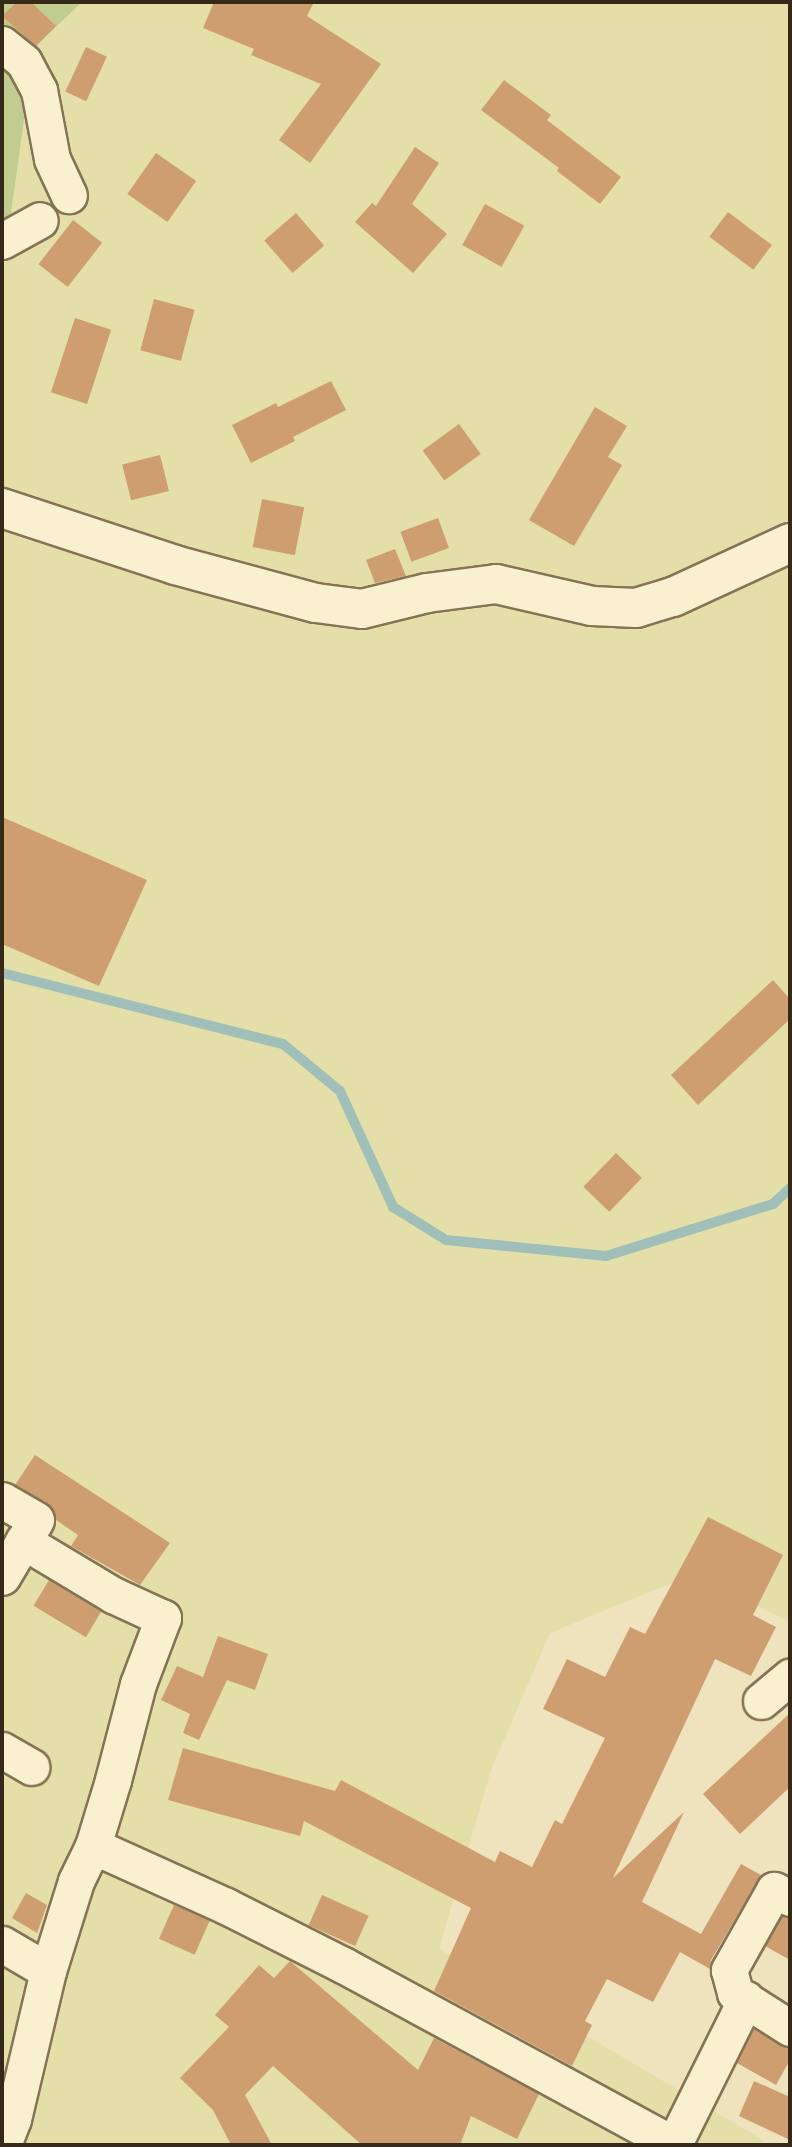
<!DOCTYPE html>
<html>
<head>
<meta charset="utf-8">
<style>
  body { margin:0 }
  #map { position:relative; width:792px; height:2147px; overflow:hidden; background:#eee3bc; font-family:Literata,serif }
  div>[style] { position:absolute }
  .farmland>* { inset:0; background:#e4dfa9 }
  .green>* { inset:0; background:#c1cc90 }
  .stream>* { height:10px; margin:-5px; padding:0 5px; transform-origin:5px; border-radius:5px; background:#a0bfb8 }
  .building>* { inset:0; background:#ce9e70; transform-origin:0 0 }
  .roads { filter:drop-shadow(2px 0 #867355) drop-shadow(-2px 0 #867355) drop-shadow(0 2px #867355) drop-shadow(0 -2px #867355) }
  .minor>* { height:35px; margin:-17.5px; padding:0 17.5px; transform-origin:17.5px; border-radius:17.5px; background:#f9f0cf }
  .tertiary>* { height:38px; margin:-19px; padding:0 19px; transform-origin:19px; border-radius:19px; background:#f9f0cf }
  span { translate:-50% -50%; white-space:nowrap; text-align:center; line-height:1.15; -webkit-text-stroke:5px #f6edcb; paint-order:stroke }
  .frame { position:absolute; inset:0; border:4px solid #35291a; pointer-events:none }
</style>
</head>
<body>
<div id="map">
  <div class="farmland">
    <div style="clip-path:polygon(82px 2px,790px 2px,790px 1622px,691px 1575px,550px 1633px,491px 1770px,439px 1949px,760px 2138px,765px 2145px,2px 2145px,2px 278px,34px 48px)"></div>
  </div>
  <div class="green">
    <div style="clip-path:polygon(2px 2px,82px 2px,34px 48px,2px 278px)"></div>
  </div>
  <div class="stream">
    <div style="left:2px;top:973px;width:290px;rotate:14.2deg"></div>
    <div style="left:283px;top:1044px;width:74px;rotate:39.5deg"></div>
    <div style="left:340px;top:1091px;width:128px;rotate:65.4deg"></div>
    <div style="left:393px;top:1207px;width:62px;rotate:31.9deg"></div>
    <div style="left:446px;top:1240px;width:161px;rotate:5.7deg"></div>
    <div style="left:606px;top:1256px;width:175px;rotate:-17.3deg"></div>
    <div style="left:773px;top:1204px;width:23px;rotate:-43deg"></div>
  </div>
  <div class="building">
    <div style="clip-path:polygon(17px 2px,31px 2px,56px 26px,36px 46px,2px 16px)"></div>
    <div style="clip-path:polygon(214px 2px,314px 2px,307px 16px,381px 64px,310px 163px,279px 140px,321px 84px,251px 55px,254px 49px,203px 28px)"></div>
    <div style="left:86px;top:47px;width:23px;height:49px;rotate:25deg"></div>
    <div style="clip-path:polygon(504px 80px,551px 115px,547px 120px,621px 177px,600px 204px,557px 171px,559px 168px,481px 110px)"></div>
    <div style="clip-path:polygon(415px 147px,439px 163px,412px 204px,447px 234px,413px 273px,355px 222px,372px 203px,376px 206px)"></div>
    <div style="left:156px;top:153px;width:49px;height:50px;rotate:35deg"></div>
    <div style="left:485px;top:204px;width:45px;height:47px;rotate:29deg"></div>
    <div style="left:728px;top:212px;width:55px;height:31px;rotate:37deg"></div>
    <div style="left:296px;top:213px;width:43px;height:42px;rotate:49deg"></div>
    <div style="left:73px;top:220px;width:37px;height:56px;rotate:38deg"></div>
    <div style="left:154px;top:299px;width:42px;height:53px;rotate:15deg"></div>
    <div style="left:75px;top:318px;width:38px;height:78px;rotate:18deg"></div>
    <div style="clip-path:polygon(331px 381px,346px 410px,293px 437px,295px 441px,251px 463px,232px 425px,276px 403px,278px 407px)"></div>
    <div style="clip-path:polygon(595px 407px,627px 426px,608px 457px,622px 465px,574px 546px,529px 520px)"></div>
    <div style="left:459px;top:424px;width:37px;height:45px;rotate:54deg"></div>
    <div style="left:160px;top:455px;width:37px;height:39px;rotate:76deg"></div>
    <div style="left:262px;top:499px;width:43px;height:49px;rotate:11deg"></div>
    <div style="left:438px;top:518px;width:32px;height:40px;rotate:70deg"></div>
    <div style="clip-path:polygon(395px 549px,406px 576px,375px 583px,366px 560px)"></div>
    <div style="clip-path:polygon(2px 817px,147px 880px,99px 986px,2px 944px)"></div>
    <div style="clip-path:polygon(773px 980px,790px 999px,790px 1019px,698px 1105px,671px 1075px)"></div>
    <div style="left:616px;top:1153px;width:36px;height:47px;rotate:44deg"></div>
    <div style="clip-path:polygon(35px 1455px,170px 1543px,140px 1585px,71px 1546px,78px 1535px,56px 1520px,54px 1511px,47px 1503px,15px 1485px)"></div>
    <div style="clip-path:polygon(708px 1517px,783px 1555px,753px 1615px,776px 1627px,751px 1676px,715px 1659px,613px 1878px,684px 1812px,642px 1902px,701px 1934px,741px 1864px,761px 1875px,711px 1960px,710px 1969px,680px 1952px,653px 2002px,607px 1979px,585px 2021px,592px 2025px,572px 2066px,434px 1991px,471px 1908px,304px 1821px,300px 1836px,168px 1800px,183px 1748px,335px 1791px,341px 1780px,495px 1862px,500px 1851px,532px 1867px,555px 1820px,562px 1824px,605px 1738px,543px 1709px,567px 1659px,605px 1677px,630px 1627px,645px 1634px)"></div>
    <div style="left:49px;top:1580px;width:61px;height:30px;rotate:31deg"></div>
    <div style="clip-path:polygon(218px 1636px,268px 1654px,255px 1690px,227px 1680px,199px 1740px,183px 1733px,190px 1714px,161px 1700px,177px 1666px,203px 1677px)"></div>
    <div style="clip-path:polygon(790px 1713px,790px 1787px,740px 1834px,703px 1794px)"></div>
    <div style="clip-path:polygon(26px 1893px,47px 1905px,37px 1933px,12px 1918px)"></div>
    <div style="left:322px;top:1895px;width:51px;height:33px;rotate:24deg"></div>
    <div style="left:174px;top:1905px;width:39px;height:37px;rotate:24deg"></div>
    <div style="clip-path:polygon(782px 1916px,790px 1918px,790px 1960px,765px 1946px)"></div>
    <div style="clip-path:polygon(290px 1961px,418px 2070px,434px 2038px,539px 2094px,517px 2139px,471px 2116px,460px 2145px,362px 2145px,273px 2066px,245px 2095px,272px 2145px,231px 2145px,213px 2110px,180px 2078px,229px 2027px,215px 2015px,259px 1965px,274px 1978px)"></div>
    <div style="clip-path:polygon(754px 2029px,779px 2045px,790px 2048px,790px 2060px,776px 2085px,737px 2063px)"></div>
    <div style="clip-path:polygon(754px 2081px,790px 2097px,790px 2140px,739px 2116px)"></div>
  </div>
  <div class="roads">
    <div class="minor">
      <div style="left:2px;top:44px;width:28px;rotate:39deg"></div>
      <div style="left:24px;top:62px;width:32px;rotate:62deg"></div>
      <div style="left:39px;top:90px;width:70px;rotate:79.3deg"></div>
      <div style="left:52px;top:159px;width:40px;rotate:65deg"></div>
      <div style="left:2px;top:241px;width:43px;rotate:-28.9deg"></div>
      <div style="left:2px;top:1500px;width:39px;rotate:30deg"></div>
      <div style="left:36px;top:1520px;width:66px;rotate:120.8deg"></div>
      <div style="left:761px;top:1701px;width:38px;rotate:-40deg"></div>
      <div style="left:2px;top:1750px;width:34px;rotate:30deg"></div>
      <div style="left:93px;top:1846px;width:146px;rotate:24.3deg"></div>
      <div style="left:226px;top:1906px;width:131px;rotate:26.8deg"></div>
      <div style="left:343px;top:1965px;width:377px;rotate:28.5deg"></div>
      <div style="left:790px;top:1898px;width:18px;rotate:-153deg"></div>
      <div style="left:774px;top:1890px;width:92px;rotate:119.4deg"></div>
      <div style="left:729px;top:1970px;width:24px;rotate:75deg"></div>
      <div style="left:735px;top:1993px;width:65px;rotate:32.5deg"></div>
      <div style="left:2px;top:1944px;width:53px;rotate:30.4deg"></div>
      <div style="left:674px;top:2144px;width:162px;rotate:-63.6deg"></div>
      <div style="left:3px;top:2145px;width:28px;rotate:-69deg"></div>
      <div style="left:13px;top:2119px;width:152px;rotate:-76.7deg"></div>
      <div style="left:48px;top:1971px;width:94px;rotate:-72.7deg"></div>
      <div style="left:76px;top:1881px;width:39px;rotate:-64deg"></div>
      <div style="left:93px;top:1846px;width:69px;rotate:-73.1deg"></div>
      <div style="left:113px;top:1780px;width:99px;rotate:-75.4deg"></div>
      <div style="left:138px;top:1684px;width:71px;rotate:-69.3deg"></div>
      <div style="left:163px;top:1618px;width:55px;rotate:-155.3deg"></div>
      <div style="left:113px;top:1595px;width:105px;rotate:-149deg"></div>
    </div>
    <div class="tertiary">
      <div style="left:2px;top:508px;width:182px;rotate:18.2deg"></div>
      <div style="left:175px;top:565px;width:146px;rotate:15.1deg"></div>
      <div style="left:316px;top:603px;width:46px;rotate:7.4deg"></div>
      <div style="left:362px;top:609px;width:67px;rotate:-13.8deg"></div>
      <div style="left:427px;top:593px;width:70px;rotate:-7.4deg"></div>
      <div style="left:496px;top:584px;width:98px;rotate:12.9deg"></div>
      <div style="left:592px;top:606px;width:44px;rotate:2.6deg"></div>
      <div style="left:636px;top:608px;width:39px;rotate:-17deg"></div>
      <div style="left:673px;top:597px;width:129px;rotate:-24.8deg"></div>
    </div>
  </div>
  <div class="frame"></div>
</div>
</body>
</html>
